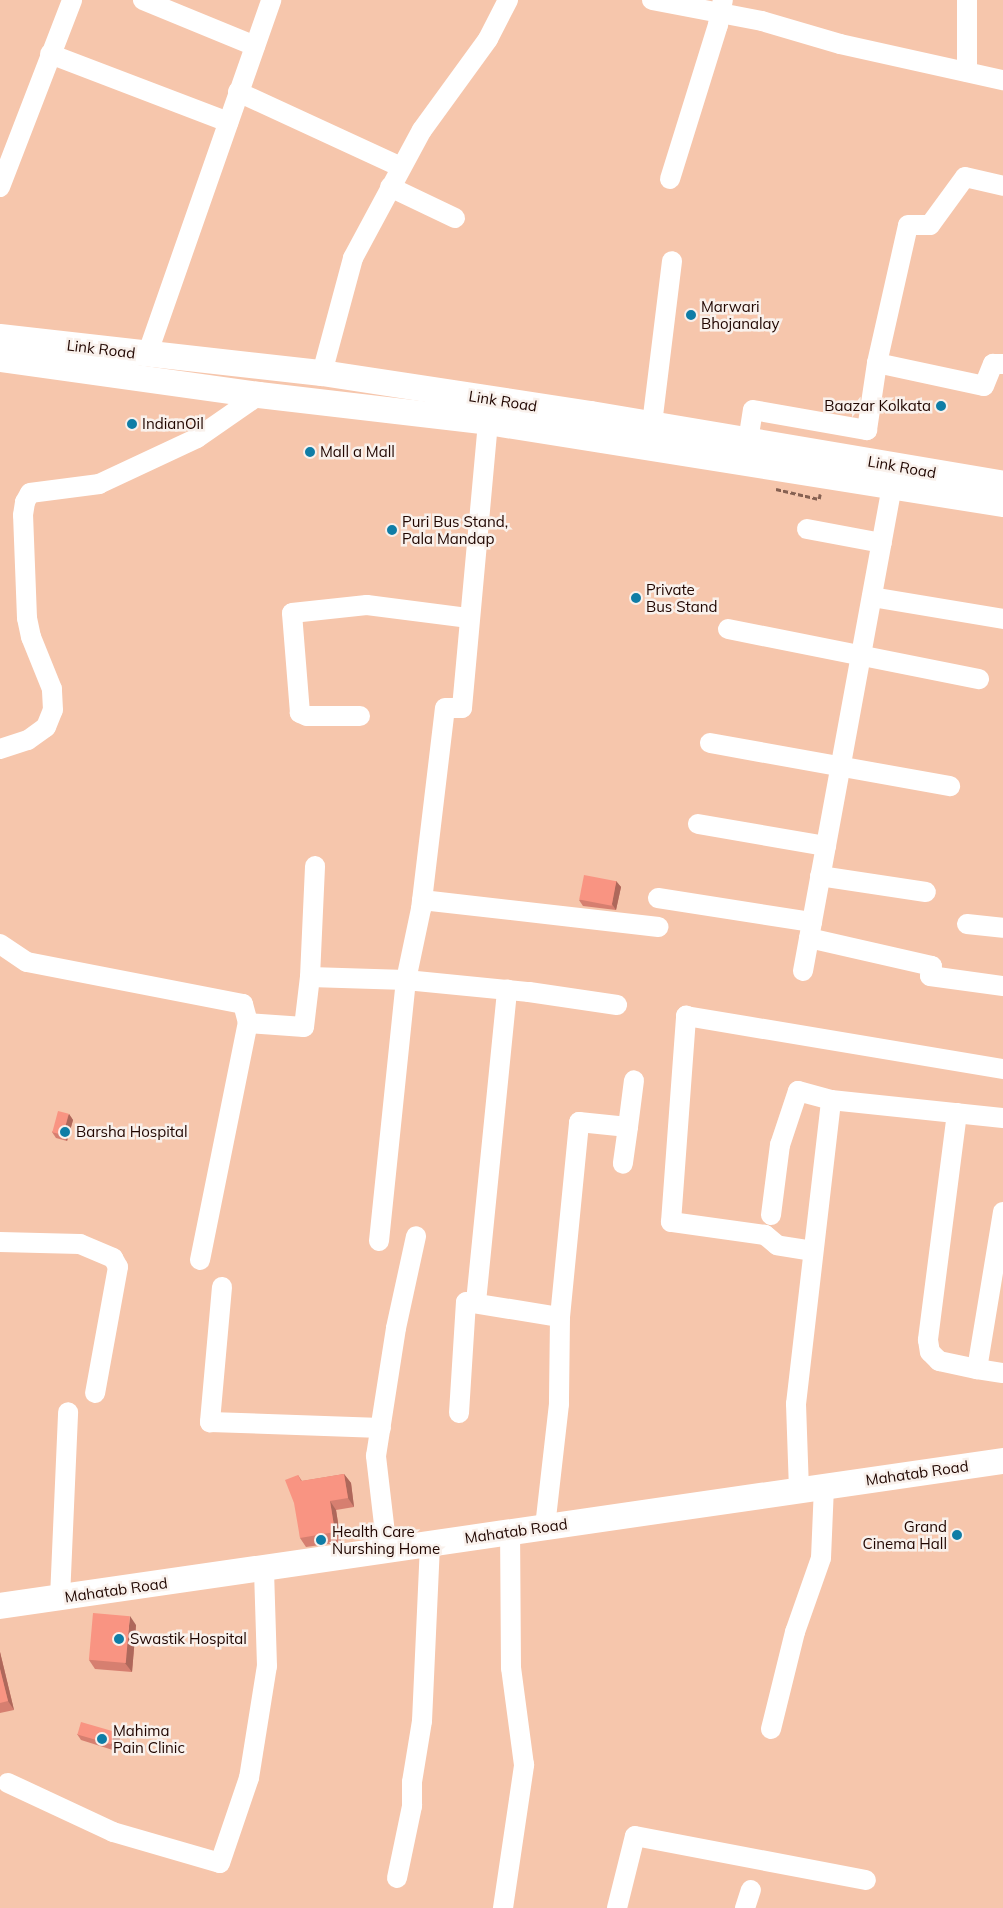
<!DOCTYPE html>
<html>
<head>
<meta charset="utf-8">
<style>
  body { margin:0 }
  #map { position:relative; width:1003px; height:1908px; overflow:hidden; background:#f6c6ac; font-family:Mulish,sans-serif }
  div>[style] { position:absolute }
  .path>* { height:2.5px; margin-top:-1.25px; transform-origin:0; background:repeating-linear-gradient(90deg,#866152 0 5px,transparent 0 7.5px) }
  .minor>* { height:20px; margin:-10px; padding:0 10px; transform-origin:10px; border-radius:10px; background:#fff }
  .major>* { height:26px; margin:-13px; padding:0 13px; transform-origin:13px; border-radius:13px; background:#fff }
  .wall>* { inset:0; background:#d67f70 }
  .shaded-wall>* { inset:0; background:#ae685b }
  .building>* { inset:0; background:#f99482; transform-origin:0 0 }
  .dots>* { width:14px; height:14px; translate:-50% -50%; box-sizing:border-box; border:2px solid #f9f1ec; border-radius:50% }
  span { translate:-50% -50%; white-space:nowrap; text-align:center; line-height:1.15; -webkit-text-stroke:5px #f9f1ec; paint-order:stroke }
  .poi-label { font-size:15px; color:#200600 }
  .left { translate:0 -50%; text-align:left }
  .right { translate:-100% -50%; text-align:right }
  .street-label { font-size:15px; color:#200600 }
</style>
</head>
<body>
<div id="map">
  <div class="path">
    <div style="left:776px;top:489px;width:44px;rotate:13.1deg"></div>
    <div style="left:819px;top:499px;width:5px;rotate:-79deg"></div>
  </div>
  <div class="minor">
    <div style="left:143px;top:0;width:121px;rotate:22.3deg"></div>
    <div style="left:652px;top:0;width:112px;rotate:10.8deg"></div>
    <div style="left:762px;top:21px;width:81px;rotate:16.4deg"></div>
    <div style="left:840px;top:44px;width:167px;rotate:12.5deg"></div>
    <div style="left:967px;top:0;width:72px;rotate:90deg"></div>
    <div style="left:50px;top:54px;width:191px;rotate:20.9deg"></div>
    <div style="left:238px;top:92px;width:179px;rotate:24.7deg"></div>
    <div style="left:670px;top:179px;width:161px;rotate:-72.7deg"></div>
    <div style="left:718px;top:25px;width:25px;rotate:-79deg"></div>
    <div style="left:0;top:187px;width:200px;rotate:-68.9deg"></div>
    <div style="left:390px;top:187px;width:72px;rotate:25.5deg"></div>
    <div style="left:147px;top:355px;width:376px;rotate:-70.7deg"></div>
    <div style="left:877px;top:363px;width:109px;rotate:12.1deg"></div>
    <div style="left:984px;top:386px;width:24px;rotate:-68deg"></div>
    <div style="left:993px;top:364px;width:10px"></div>
    <div style="left:322px;top:373px;width:119px;rotate:-74.9deg"></div>
    <div style="left:353px;top:258px;width:145px;rotate:-61.7deg"></div>
    <div style="left:422px;top:130px;width:112px;rotate:-54deg"></div>
    <div style="left:488px;top:39px;width:44px;rotate:-62.9deg"></div>
    <div style="left:652px;top:424px;width:164px;rotate:-83deg"></div>
    <div style="left:748px;top:441px;width:31px;rotate:-81deg"></div>
    <div style="left:753px;top:410px;width:116px;rotate:10deg"></div>
    <div style="left:867px;top:430px;width:68px;rotate:-81.5deg"></div>
    <div style="left:877px;top:363px;width:141px;rotate:-77.3deg"></div>
    <div style="left:908px;top:225px;width:22px"></div>
    <div style="left:930px;top:225px;width:59px;rotate:-53.9deg"></div>
    <div style="left:965px;top:177px;width:39px;rotate:13deg"></div>
    <div style="left:807px;top:529px;width:76px;rotate:10.6deg"></div>
    <div style="left:872px;top:597px;width:133px;rotate:9.5deg"></div>
    <div style="left:728px;top:629px;width:256px;rotate:11.3deg"></div>
    <div style="left:360px;top:716px;width:53px;rotate:180deg"></div>
    <div style="left:307px;top:716px;width:8px;rotate:-157deg"></div>
    <div style="left:300px;top:713px;width:100px;rotate:-94.6deg"></div>
    <div style="left:292px;top:613px;width:75px;rotate:-6.1deg"></div>
    <div style="left:367px;top:605px;width:103px;rotate:7.3deg"></div>
    <div style="left:710px;top:743px;width:244px;rotate:10.2deg"></div>
    <div style="left:0;top:749px;width:29px;rotate:-18deg"></div>
    <div style="left:28px;top:740px;width:22px;rotate:-36deg"></div>
    <div style="left:46px;top:727px;width:18px;rotate:-68deg"></div>
    <div style="left:53px;top:710px;width:21px;rotate:-93deg"></div>
    <div style="left:52px;top:689px;width:56px;rotate:-112deg"></div>
    <div style="left:31px;top:637px;width:19px;rotate:-102deg"></div>
    <div style="left:27px;top:618px;width:103px;rotate:-92.2deg"></div>
    <div style="left:23px;top:515px;width:13px;rotate:-81deg"></div>
    <div style="left:25px;top:502px;width:10px;rotate:-61deg"></div>
    <div style="left:30px;top:493px;width:70px;rotate:-7.4deg"></div>
    <div style="left:99px;top:484px;width:108px;rotate:-25.1deg"></div>
    <div style="left:197px;top:438px;width:75px;rotate:-34.7deg"></div>
    <div style="left:698px;top:824px;width:130px;rotate:9.8deg"></div>
    <div style="left:820px;top:876px;width:107px;rotate:8.6deg"></div>
    <div style="left:658px;top:898px;width:156px;rotate:8.9deg"></div>
    <div style="left:422px;top:900px;width:238px;rotate:6.5deg"></div>
    <div style="left:967px;top:924px;width:36px;rotate:6deg"></div>
    <div style="left:809px;top:938px;width:126px;rotate:12.8deg"></div>
    <div style="left:932px;top:966px;width:10px;rotate:101deg"></div>
    <div style="left:930px;top:976px;width:74px;rotate:7.8deg"></div>
    <div style="left:0;top:944px;width:32px;rotate:34deg"></div>
    <div style="left:27px;top:962px;width:220px;rotate:11deg"></div>
    <div style="left:243px;top:1004px;width:20px;rotate:75deg"></div>
    <div style="left:803px;top:971px;width:493px;rotate:-79.6deg"></div>
    <div style="left:310px;top:977px;width:111px;rotate:-87.4deg"></div>
    <div style="left:957px;top:1113px;width:229px;rotate:97.3deg"></div>
    <div style="left:928px;top:1340px;width:12px;rotate:81deg"></div>
    <div style="left:930px;top:1352px;width:13px;rotate:45deg"></div>
    <div style="left:939px;top:1361px;width:39px;rotate:12deg"></div>
    <div style="left:628px;top:1127px;width:47px;rotate:-82.7deg"></div>
    <div style="left:1003px;top:1212px;width:159px;rotate:99.4deg"></div>
    <div style="left:977px;top:1369px;width:26px;rotate:9deg"></div>
    <div style="left:771px;top:1215px;width:71px;rotate:-82.7deg"></div>
    <div style="left:780px;top:1145px;width:57px;rotate:-71.6deg"></div>
    <div style="left:798px;top:1091px;width:34px;rotate:15deg"></div>
    <div style="left:379px;top:1241px;width:262px;rotate:-84.1deg"></div>
    <div style="left:406px;top:980px;width:73px;rotate:-78.1deg"></div>
    <div style="left:421px;top:909px;width:202px;rotate:-83.2deg"></div>
    <div style="left:445px;top:708px;width:17px"></div>
    <div style="left:462px;top:708px;width:287px;rotate:-84.8deg"></div>
    <div style="left:0;top:1242px;width:80px;rotate:1.4deg"></div>
    <div style="left:80px;top:1244px;width:36px;rotate:23deg"></div>
    <div style="left:113px;top:1258px;width:10px;rotate:61deg"></div>
    <div style="left:118px;top:1267px;width:128px;rotate:100.3deg"></div>
    <div style="left:813px;top:1251px;width:36px;rotate:-171deg"></div>
    <div style="left:777px;top:1245px;width:16px;rotate:-140deg"></div>
    <div style="left:765px;top:1235px;width:95px;rotate:-172.1deg"></div>
    <div style="left:671px;top:1222px;width:207px;rotate:-85.8deg"></div>
    <div style="left:686px;top:1016px;width:321px;rotate:9.5deg"></div>
    <div style="left:200px;top:1260px;width:242px;rotate:-78.6deg"></div>
    <div style="left:248px;top:1023px;width:56px;rotate:4.1deg"></div>
    <div style="left:304px;top:1027px;width:50px;rotate:-83.2deg"></div>
    <div style="left:310px;top:977px;width:96px;rotate:1.8deg"></div>
    <div style="left:406px;top:980px;width:124px;rotate:5.6deg"></div>
    <div style="left:529px;top:992px;width:89px;rotate:8.4deg"></div>
    <div style="left:222px;top:1287px;width:136px;rotate:95.1deg"></div>
    <div style="left:210px;top:1422px;width:171px;rotate:2deg"></div>
    <div style="left:476px;top:1302px;width:314px;rotate:-84.3deg"></div>
    <div style="left:560px;top:1317px;width:196px;rotate:-84.4deg"></div>
    <div style="left:579px;top:1122px;width:49px;rotate:5.8deg"></div>
    <div style="left:628px;top:1127px;width:37px;rotate:98deg"></div>
    <div style="left:459px;top:1413px;width:111px;rotate:-86.4deg"></div>
    <div style="left:466px;top:1302px;width:95px;rotate:9.1deg"></div>
    <div style="left:560px;top:1317px;width:87px;rotate:90.7deg"></div>
    <div style="left:559px;top:1404px;width:124px;rotate:96.5deg"></div>
    <div style="left:799px;top:1490px;width:86px;rotate:-92deg"></div>
    <div style="left:796px;top:1404px;width:306px;rotate:-83.4deg"></div>
    <div style="left:831px;top:1100px;width:173px;rotate:6deg"></div>
    <div style="left:387px;top:1550px;width:95px;rotate:-96.7deg"></div>
    <div style="left:376px;top:1456px;width:130px;rotate:-81.1deg"></div>
    <div style="left:396px;top:1328px;width:94px;rotate:-77.7deg"></div>
    <div style="left:60px;top:1598px;width:186px;rotate:-87.5deg"></div>
    <div style="left:771px;top:1729px;width:100px;rotate:-76.1deg"></div>
    <div style="left:795px;top:1632px;width:78px;rotate:-70.6deg"></div>
    <div style="left:821px;top:1558px;width:71px;rotate:-87.6deg"></div>
    <div style="left:8px;top:1783px;width:116px;rotate:25deg"></div>
    <div style="left:113px;top:1832px;width:111px;rotate:16.2deg"></div>
    <div style="left:220px;top:1863px;width:90px;rotate:-71.2deg"></div>
    <div style="left:249px;top:1778px;width:113px;rotate:-80.9deg"></div>
    <div style="left:267px;top:1666px;width:98px;rotate:-91.8deg"></div>
    <div style="left:397px;top:1878px;width:74px;rotate:-78.2deg"></div>
    <div style="left:412px;top:1806px;width:24px;rotate:-90deg"></div>
    <div style="left:412px;top:1782px;width:62px;rotate:-80.7deg"></div>
    <div style="left:422px;top:1721px;width:177px;rotate:-87.4deg"></div>
    <div style="left:503px;top:1908px;width:145px;rotate:-81.6deg"></div>
    <div style="left:524px;top:1765px;width:98px;rotate:-97.6deg"></div>
    <div style="left:511px;top:1668px;width:136px;rotate:-90.4deg"></div>
    <div style="left:617px;top:1908px;width:74px;rotate:-76deg"></div>
    <div style="left:635px;top:1836px;width:235px;rotate:10.8deg"></div>
    <div style="left:745px;top:1908px;width:19px;rotate:-72deg"></div>
  </div>
  <div class="major">
    <div style="left:0;top:337px;width:324px;rotate:6.4deg"></div>
    <div style="left:322px;top:373px;width:272px;rotate:8.7deg"></div>
    <div style="left:591px;top:414px;width:418px;rotate:9.6deg"></div>
    <div style="left:0;top:359px;width:261px;rotate:7.9deg"></div>
    <div style="left:259px;top:395px;width:231px;rotate:6.7deg"></div>
    <div style="left:488px;top:422px;width:521px;rotate:9.05deg"></div>
    <div style="left:0;top:1606px;width:1013px;rotate:-8.23deg"></div>
  </div>
  <div class="wall">
    <div style="clip-path:polygon(616px 881px,621px 887px,616px 910px,583px 906px,579px 900px)"></div>
    <div style="clip-path:polygon(69px 1114px,73px 1120px,67px 1141px,56px 1138px,52px 1132px)"></div>
    <div style="clip-path:polygon(344px 1474px,351px 1483px,354px 1507px,336px 1510px,341px 1542px,306px 1547px,300px 1538px,298px 1475px,302px 1481px)"></div>
    <div style="clip-path:polygon(136px 1625px,132px 1672px,95px 1669px,89px 1660px)"></div>
    <div style="clip-path:polygon(0 1652px,14px 1710px,0 1713px)"></div>
    <div style="clip-path:polygon(115px 1732px,120px 1738px,116px 1751px,81px 1740px,77px 1734px)"></div>
  </div>
  <div class="shaded-wall">
    <div style="clip-path:polygon(616px 881px,621px 887px,616px 910px,612px 904px)"></div>
    <div style="clip-path:polygon(69px 1114px,73px 1120px,67px 1141px,63px 1135px)"></div>
    <div style="clip-path:polygon(344px 1474px,351px 1483px,354px 1507px,348px 1498px)"></div>
    <div style="clip-path:polygon(330px 1501px,336px 1510px,341px 1542px,335px 1532px)"></div>
    <div style="clip-path:polygon(130px 1616px,136px 1625px,132px 1672px,125px 1663px)"></div>
    <div style="clip-path:polygon(0 1652px,14px 1710px,8px 1701px,0 1669px)"></div>
    <div style="clip-path:polygon(115px 1732px,120px 1738px,116px 1751px,111px 1745px)"></div>
  </div>
  <div class="building">
    <div style="left:584px;top:875px;width:33px;height:25px;rotate:11deg"></div>
    <div style="left:58px;top:1111px;width:11px;height:22px;rotate:15deg"></div>
    <div style="clip-path:polygon(344px 1474px,348px 1498px,330px 1501px,335px 1532px,300px 1538px,294px 1503px,285px 1480px,298px 1475px,301px 1481px)"></div>
    <div style="left:93px;top:1613px;width:37px;height:47px;rotate:5deg"></div>
    <div style="clip-path:polygon(0 1669px,8px 1701px,0 1703px)"></div>
    <div style="left:81px;top:1722px;width:35px;height:13px;rotate:16deg"></div>
  </div>
  <div class="dots">
    <div style="left:691px;top:315px;background:#0f7da6"></div>
    <div style="left:941px;top:406px;background:#0f7da6"></div>
    <div style="left:132px;top:424px;background:#0f7da6"></div>
    <div style="left:310px;top:452px;background:#0f7da6"></div>
    <div style="left:392px;top:530px;background:#0f7da6"></div>
    <div style="left:636px;top:598px;background:#0f7da6"></div>
    <div style="left:65px;top:1132px;background:#0f7da6"></div>
    <div style="left:957px;top:1535px;background:#0f7da6"></div>
    <div style="left:321px;top:1540px;background:#0f7da6"></div>
    <div style="left:119px;top:1639px;background:#0f7da6"></div>
    <div style="left:102px;top:1739px;background:#0f7da6"></div>
  </div>
  <div class="poi-label">
    <span class="left" style="left:701px;top:315px">Marwari<br>Bhojanalay</span>
    <span class="right" style="left:931px;top:406px">Baazar Kolkata</span>
    <span class="left" style="left:142px;top:424px">IndianOil</span>
    <span class="left" style="left:320px;top:452px">Mall a Mall</span>
    <span class="left" style="left:402px;top:530px">Puri Bus Stand,<br>Pala Mandap</span>
    <span class="left" style="left:646px;top:598px">Private<br>Bus Stand</span>
    <span class="left" style="left:76px;top:1132px">Barsha Hospital</span>
    <span class="right" style="left:947px;top:1535px">Grand<br>Cinema Hall</span>
    <span class="left" style="left:332px;top:1540px">Health Care<br>Nurshing Home</span>
    <span class="left" style="left:130px;top:1639px">Swastik Hospital</span>
    <span class="left" style="left:113px;top:1739px">Mahima<br>Pain Clinic</span>
  </div>
  <div class="street-label">
    <span style="left:101px;top:349px;rotate:7deg">Link Road</span>
    <span style="left:503px;top:401px;rotate:9deg">Link Road</span>
    <span style="left:902px;top:467px;rotate:10deg">Link Road</span>
    <span style="left:917px;top:1473px;rotate:-8deg">Mahatab Road</span>
    <span style="left:516px;top:1531px;rotate:-8deg">Mahatab Road</span>
    <span style="left:116px;top:1590px;rotate:-8deg">Mahatab Road</span>
  </div>
</div>
</body>
</html>
